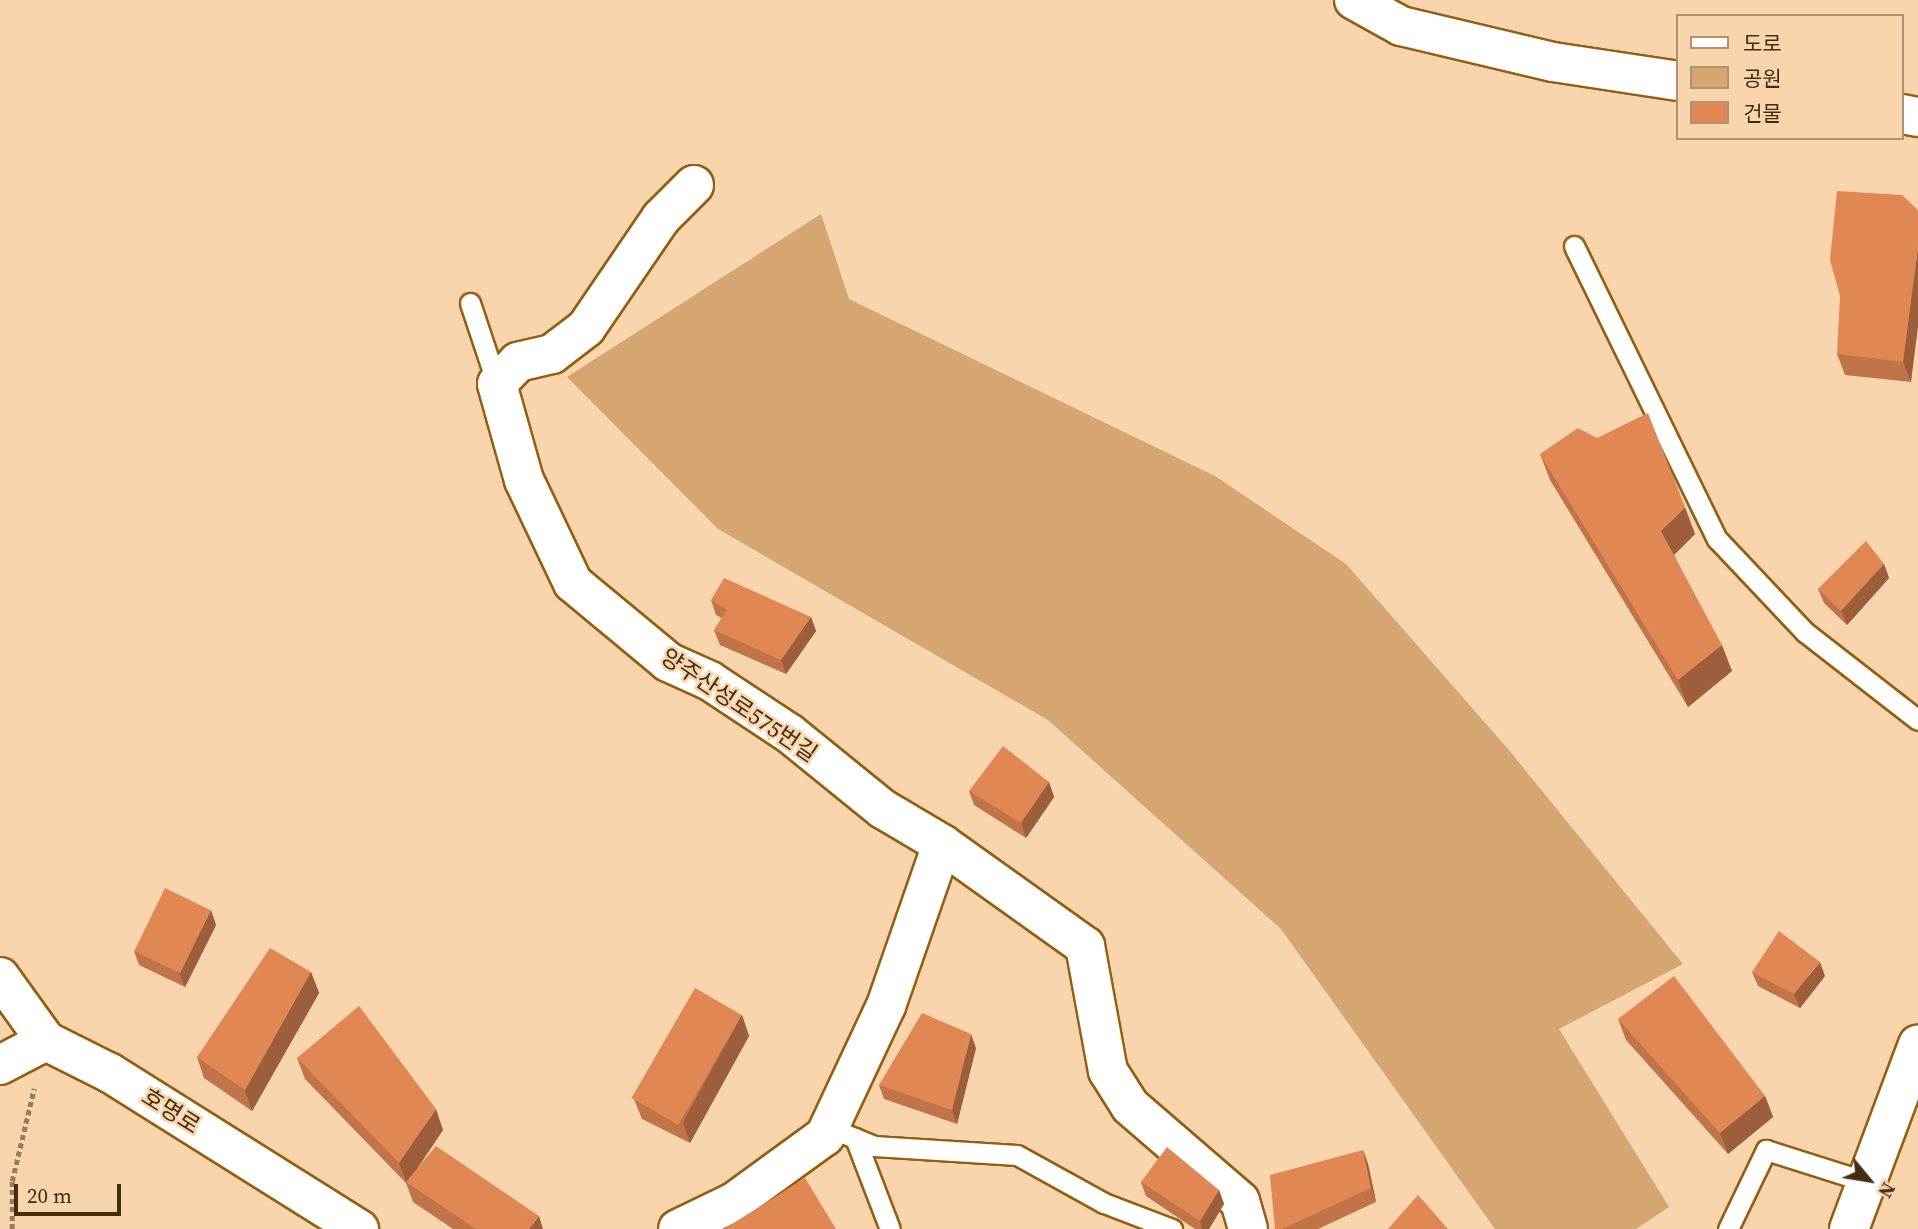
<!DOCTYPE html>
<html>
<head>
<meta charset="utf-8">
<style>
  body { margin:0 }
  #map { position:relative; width:1918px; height:1229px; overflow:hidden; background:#f8d5ad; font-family:"Source Serif 4","Noto Sans KR",serif }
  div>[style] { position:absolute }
  .green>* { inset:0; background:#d5a670 }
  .path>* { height:4.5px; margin-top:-2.25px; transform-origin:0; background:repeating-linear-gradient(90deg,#997d5a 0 5px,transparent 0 8.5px) }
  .roads { filter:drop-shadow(2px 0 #945f11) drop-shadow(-2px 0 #945f11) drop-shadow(0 2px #945f11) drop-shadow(0 -2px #945f11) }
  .service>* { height:19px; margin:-9.5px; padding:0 9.5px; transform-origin:9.5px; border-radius:9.5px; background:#fff }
  .minor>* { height:38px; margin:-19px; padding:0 19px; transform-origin:19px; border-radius:19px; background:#fff }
  .tertiary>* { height:38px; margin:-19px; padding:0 19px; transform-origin:19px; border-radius:19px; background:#fff }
  .wall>* { inset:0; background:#c17448 }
  .shaded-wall>* { inset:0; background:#9d5e3b }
  .building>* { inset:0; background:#e08754; transform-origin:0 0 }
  span { translate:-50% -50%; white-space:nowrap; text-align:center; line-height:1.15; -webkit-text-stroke:5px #f8d5ad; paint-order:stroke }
  .street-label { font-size:23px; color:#442d10 }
  .legend { position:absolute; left:1676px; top:14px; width:228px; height:126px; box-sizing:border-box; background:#f8d5ad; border:2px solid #b0926e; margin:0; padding:9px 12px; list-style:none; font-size:21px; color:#442d10 }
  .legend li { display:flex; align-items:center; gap:14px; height:35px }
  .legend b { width:35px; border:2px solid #b0926e }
  .north { position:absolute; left:1834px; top:1145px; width:70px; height:70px; -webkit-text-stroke:5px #f8d5ad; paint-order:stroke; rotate:120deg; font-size:19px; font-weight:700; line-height:28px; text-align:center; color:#442d10 }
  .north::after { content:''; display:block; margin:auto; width:24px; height:32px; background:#442d10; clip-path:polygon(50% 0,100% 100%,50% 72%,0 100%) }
  .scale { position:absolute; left:14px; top:1184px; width:107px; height:32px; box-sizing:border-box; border:4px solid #442d10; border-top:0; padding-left:9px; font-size:21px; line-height:24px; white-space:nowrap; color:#442d10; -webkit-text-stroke:5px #f8d5ad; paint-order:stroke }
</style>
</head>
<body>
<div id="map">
  <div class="green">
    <div style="clip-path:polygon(821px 214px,849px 299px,1215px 476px,1346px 564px,1508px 749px,1683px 964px,1559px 1029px,1669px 1207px,1636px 1229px,1495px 1229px,1281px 929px,1048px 720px,718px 529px,567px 377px)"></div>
  </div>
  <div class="path">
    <div style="left:12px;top:1229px;width:48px;rotate:-90deg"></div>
    <div style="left:12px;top:1181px;width:95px;rotate:-76.6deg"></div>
  </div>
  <div class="roads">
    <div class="service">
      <div style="left:1574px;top:246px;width:326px;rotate:64deg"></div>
      <div style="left:1717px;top:539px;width:128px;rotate:46.6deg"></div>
      <div style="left:1805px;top:632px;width:143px;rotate:37.9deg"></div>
      <div style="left:470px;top:303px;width:85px;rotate:71.6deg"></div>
      <div style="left:828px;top:1127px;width:50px;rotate:22.4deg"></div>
      <div style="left:874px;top:1146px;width:143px;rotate:3.6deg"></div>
      <div style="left:1017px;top:1155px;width:99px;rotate:28.9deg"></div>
      <div style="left:1104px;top:1203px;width:73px;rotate:20.9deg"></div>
      <div style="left:855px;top:1138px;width:97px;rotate:69deg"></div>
      <div style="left:1728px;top:1229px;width:88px;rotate:-64.3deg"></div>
      <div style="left:1766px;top:1150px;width:106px;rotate:17.6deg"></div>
    </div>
    <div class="minor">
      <div style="left:1354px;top:0;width:54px;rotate:29deg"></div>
      <div style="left:1401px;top:26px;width:156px;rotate:13.3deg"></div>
      <div style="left:1553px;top:62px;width:126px;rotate:8.6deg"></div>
      <div style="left:1902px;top:114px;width:16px;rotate:11deg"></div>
      <div style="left:694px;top:185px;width:47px;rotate:135deg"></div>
      <div style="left:661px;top:218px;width:133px;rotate:124.3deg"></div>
      <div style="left:586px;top:328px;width:43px;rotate:142.6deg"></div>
      <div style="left:552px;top:354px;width:35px;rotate:167deg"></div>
      <div style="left:518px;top:362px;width:30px;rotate:134deg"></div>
      <div style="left:497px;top:384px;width:100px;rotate:74.3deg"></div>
      <div style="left:524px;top:480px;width:114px;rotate:64.6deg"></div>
      <div style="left:573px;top:583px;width:124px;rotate:39.7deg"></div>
      <div style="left:668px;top:662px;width:46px;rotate:24.3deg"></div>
      <div style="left:710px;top:681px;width:95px;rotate:33.4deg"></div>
      <div style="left:789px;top:733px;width:121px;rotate:39deg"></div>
      <div style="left:883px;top:809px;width:69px;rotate:30.7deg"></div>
      <div style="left:0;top:1065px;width:52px;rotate:-27.6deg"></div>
      <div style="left:678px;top:1229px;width:62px;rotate:-25.7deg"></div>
      <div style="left:734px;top:1202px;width:112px;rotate:-36deg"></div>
      <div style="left:825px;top:1136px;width:144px;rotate:-64.9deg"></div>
      <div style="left:886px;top:1006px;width:171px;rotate:-70.9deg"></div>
      <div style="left:942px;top:844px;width:176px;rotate:35.5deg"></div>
      <div style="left:1085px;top:946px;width:127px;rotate:79.6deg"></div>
      <div style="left:1108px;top:1071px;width:41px;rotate:57.8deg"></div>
      <div style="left:1130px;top:1106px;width:145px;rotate:40.8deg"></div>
      <div style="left:1240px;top:1201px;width:29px;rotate:74deg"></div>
    </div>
    <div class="tertiary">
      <div style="left:0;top:977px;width:79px;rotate:54.3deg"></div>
      <div style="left:46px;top:1041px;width:72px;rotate:26.6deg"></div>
      <div style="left:110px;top:1073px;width:294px;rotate:32.1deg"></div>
      <div style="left:1849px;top:1229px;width:197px;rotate:-69.5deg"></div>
    </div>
  </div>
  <div class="wall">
    <div style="clip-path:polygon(1918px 210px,1911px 382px,1845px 375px,1837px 354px)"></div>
    <div style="clip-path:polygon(1540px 454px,1695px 534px,1674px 555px,1732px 671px,1688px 707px,1550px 480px)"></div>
    <div style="clip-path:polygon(1884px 564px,1889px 578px,1847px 625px,1824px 603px,1818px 589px)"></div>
    <div style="clip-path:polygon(711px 600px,811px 617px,816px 631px,786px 674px,720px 645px,714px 630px,722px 618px,716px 615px)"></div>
    <div style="clip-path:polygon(1049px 782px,1054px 797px,1026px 838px,974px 805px,969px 791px)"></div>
    <div style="clip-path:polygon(216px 925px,185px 987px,139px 965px,134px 951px)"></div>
    <div style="clip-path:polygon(311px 972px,319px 993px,252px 1111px,204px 1078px,197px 1057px)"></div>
    <div style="clip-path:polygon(1752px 972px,1825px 976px,1800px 1008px,1758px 986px)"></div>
    <div style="clip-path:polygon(742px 1015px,749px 1036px,690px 1143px,642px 1119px,634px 1099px)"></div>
    <div style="clip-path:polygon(1618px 1019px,1765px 1096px,1773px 1117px,1728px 1154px,1626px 1040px)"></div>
    <div style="clip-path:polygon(976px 1048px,957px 1124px,884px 1099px,879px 1085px)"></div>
    <div style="clip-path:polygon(297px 1058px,443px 1130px,418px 1167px,543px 1229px,453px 1229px,413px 1202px,406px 1183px,305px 1079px)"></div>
    <div style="clip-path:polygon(1363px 1150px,1368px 1164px,1376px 1202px,1318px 1229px,1275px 1229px)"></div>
    <div style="clip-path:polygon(1141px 1182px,1219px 1190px,1224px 1204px,1209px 1229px,1195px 1229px,1146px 1196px)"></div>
  </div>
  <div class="shaded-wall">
    <div style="clip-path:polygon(1918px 247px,1918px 327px,1911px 382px,1903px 362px)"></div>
    <div style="clip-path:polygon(1685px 507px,1695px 534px,1671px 558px,1661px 531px)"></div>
    <div style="clip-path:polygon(1884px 564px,1889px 578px,1847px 625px,1841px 611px)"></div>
    <div style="clip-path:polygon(811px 617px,816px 631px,786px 674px,781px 660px)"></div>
    <div style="clip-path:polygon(1722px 645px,1732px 671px,1688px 707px,1678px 680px)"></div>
    <div style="clip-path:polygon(1049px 782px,1054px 797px,1026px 838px,1021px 823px)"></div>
    <div style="clip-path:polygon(211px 910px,216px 925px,185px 987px,179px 973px)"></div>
    <div style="clip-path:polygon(1820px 962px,1825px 976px,1800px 1008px,1794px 994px)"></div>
    <div style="clip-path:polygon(311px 972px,319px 993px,252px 1111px,245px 1090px)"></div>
    <div style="clip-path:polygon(742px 1015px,749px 1036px,690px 1143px,683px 1122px)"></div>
    <div style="clip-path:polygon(971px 1034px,976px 1048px,957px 1124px,952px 1110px)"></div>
    <div style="clip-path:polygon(1765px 1096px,1773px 1117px,1728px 1154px,1720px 1133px)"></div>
    <div style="clip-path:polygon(436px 1109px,443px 1130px,407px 1184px,399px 1163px)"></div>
    <div style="clip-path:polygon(1363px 1150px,1368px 1164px,1376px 1202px,1371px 1188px)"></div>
    <div style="clip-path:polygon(1219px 1190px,1224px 1204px,1209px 1229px,1202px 1229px,1200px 1221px)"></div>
    <div style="clip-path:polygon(539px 1216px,543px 1229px,529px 1229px)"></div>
  </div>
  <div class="building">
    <div style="clip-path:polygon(1837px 191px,1902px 195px,1918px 210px,1918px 247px,1903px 362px,1837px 354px,1840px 296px,1830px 260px)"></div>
    <div style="clip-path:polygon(1648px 413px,1685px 507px,1661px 531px,1722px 645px,1678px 680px,1540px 454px,1578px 428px,1597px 438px)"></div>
    <div style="clip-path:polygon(1866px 541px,1884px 564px,1841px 611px,1818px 589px)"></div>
    <div style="clip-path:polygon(724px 578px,811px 617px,781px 660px,714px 630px,727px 610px,711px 600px)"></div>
    <div style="clip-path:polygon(1003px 746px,1049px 782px,1021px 823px,969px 791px)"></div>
    <div style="left:165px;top:888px;width:51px;height:70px;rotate:26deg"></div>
    <div style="clip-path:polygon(1779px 931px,1820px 962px,1794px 994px,1752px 972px)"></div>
    <div style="clip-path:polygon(270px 948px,311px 972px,245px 1090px,197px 1057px)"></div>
    <div style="clip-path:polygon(1674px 976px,1765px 1096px,1720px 1133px,1618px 1019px)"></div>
    <div style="left:695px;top:988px;width:54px;height:127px;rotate:30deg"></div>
    <div style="clip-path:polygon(359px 1006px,436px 1109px,399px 1163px,297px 1058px)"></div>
    <div style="clip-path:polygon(922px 1013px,971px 1034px,952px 1110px,879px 1085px)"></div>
    <div style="clip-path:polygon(436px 1146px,539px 1216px,529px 1229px,476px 1229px,406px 1182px)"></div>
    <div style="clip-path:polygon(1167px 1147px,1219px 1190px,1200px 1221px,1141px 1182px)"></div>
    <div style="clip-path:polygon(1363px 1150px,1371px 1188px,1282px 1229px,1275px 1229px,1270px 1175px)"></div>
    <div style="clip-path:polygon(805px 1178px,836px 1229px,724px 1229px)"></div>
    <div style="clip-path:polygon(1418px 1195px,1448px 1229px,1388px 1229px)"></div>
  </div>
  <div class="street-label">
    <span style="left:739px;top:705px;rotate:34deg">양주산성로575번길</span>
    <span style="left:171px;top:1111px;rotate:32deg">호명로</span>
  </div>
  <ul class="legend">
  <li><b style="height:9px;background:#fff"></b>도로</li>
  <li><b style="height:19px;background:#d5a670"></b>공원</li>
  <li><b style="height:19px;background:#e08754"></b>건물</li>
  </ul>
  <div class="north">N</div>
  <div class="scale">20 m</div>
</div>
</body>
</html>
